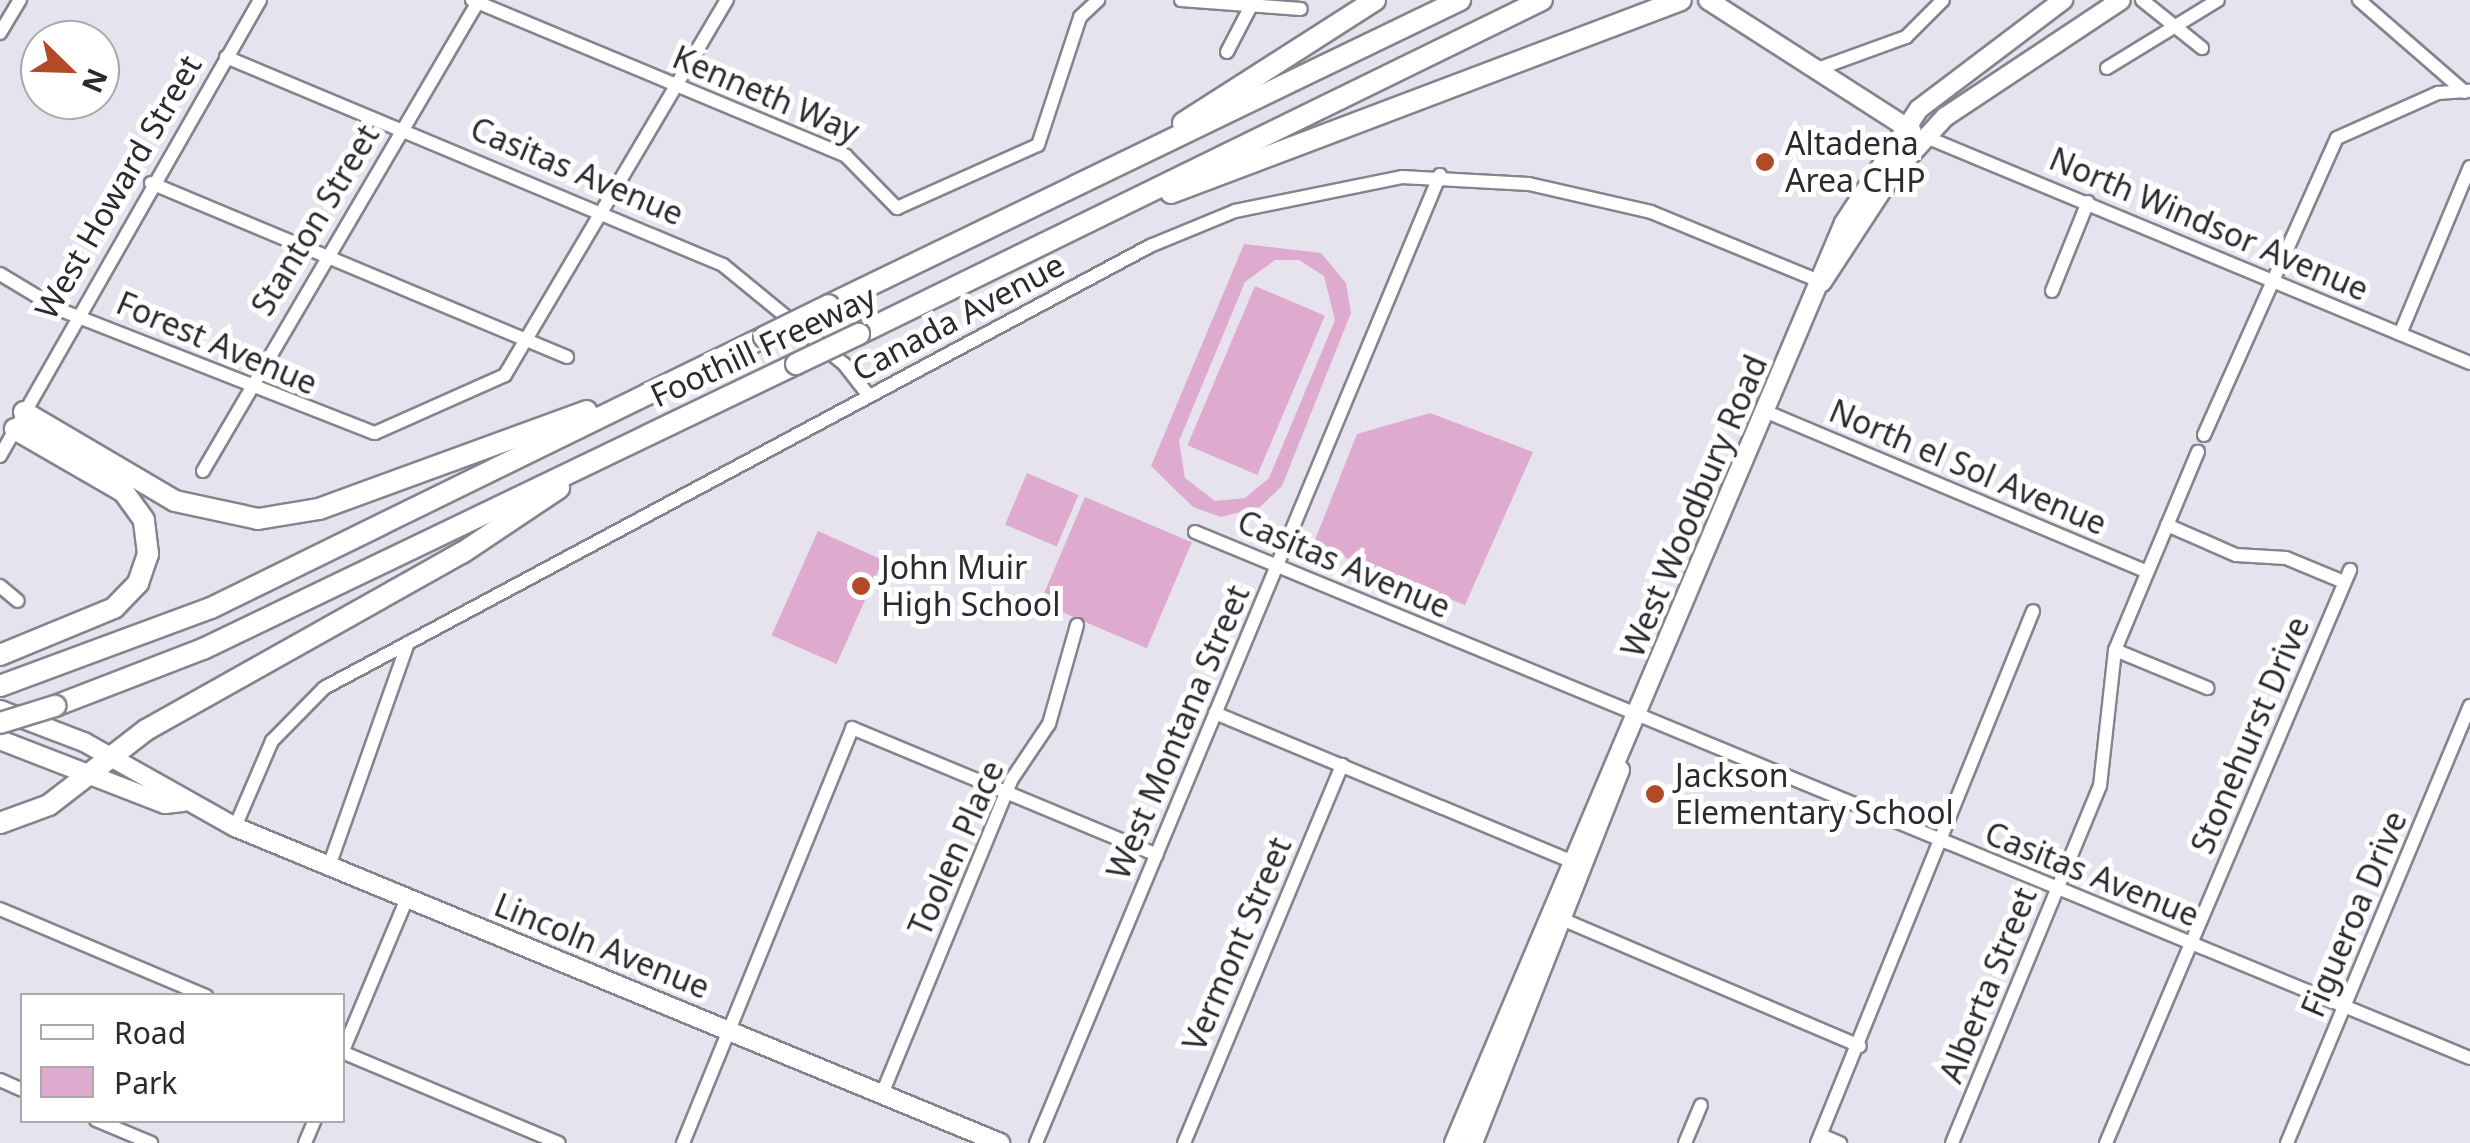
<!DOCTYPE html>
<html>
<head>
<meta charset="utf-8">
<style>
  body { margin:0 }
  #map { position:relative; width:2470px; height:1143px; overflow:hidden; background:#e6e3ef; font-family:"Noto Sans",sans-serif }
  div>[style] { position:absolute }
  .green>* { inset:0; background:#deabcf; transform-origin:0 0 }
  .roads { filter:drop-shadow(2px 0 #85838d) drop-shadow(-2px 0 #85838d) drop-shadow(0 2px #85838d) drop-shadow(0 -2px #85838d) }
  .minor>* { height:12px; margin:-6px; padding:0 6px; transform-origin:6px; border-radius:6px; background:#fff }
  .major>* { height:18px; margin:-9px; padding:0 9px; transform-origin:9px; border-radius:9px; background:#fff }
  .highway>* { height:20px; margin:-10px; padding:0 10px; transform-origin:10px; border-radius:10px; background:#fff }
  .bridges { filter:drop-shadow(2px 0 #85838d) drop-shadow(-2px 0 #85838d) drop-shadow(0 2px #85838d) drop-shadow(0 -2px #85838d) }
  .highway-bridge>* { height:20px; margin:-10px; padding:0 10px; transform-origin:10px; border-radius:10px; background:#fff }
  .dots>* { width:28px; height:28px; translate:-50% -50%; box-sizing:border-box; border:5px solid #fff; border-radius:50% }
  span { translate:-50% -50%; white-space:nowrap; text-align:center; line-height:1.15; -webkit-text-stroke:10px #fff; paint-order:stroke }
  .street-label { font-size:32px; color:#2b2a2f }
  .poi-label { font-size:32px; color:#2b2a2f }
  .left { translate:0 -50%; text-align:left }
  .legend { position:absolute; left:20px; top:993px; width:325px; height:130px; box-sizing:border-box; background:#fff; border:2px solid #aaaaac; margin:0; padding:12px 18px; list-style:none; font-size:30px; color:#2b2a2f }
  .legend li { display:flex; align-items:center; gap:20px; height:50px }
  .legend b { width:50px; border:2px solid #aaaaac }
  .north { position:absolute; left:20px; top:20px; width:100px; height:100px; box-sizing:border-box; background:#fff; border:2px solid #aaaaac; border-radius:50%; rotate:113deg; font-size:28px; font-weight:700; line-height:40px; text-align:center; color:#2b2a2f }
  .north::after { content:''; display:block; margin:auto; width:35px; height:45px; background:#b24a27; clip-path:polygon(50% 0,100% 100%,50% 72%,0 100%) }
</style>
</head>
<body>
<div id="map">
  <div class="green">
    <div style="clip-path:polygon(evenodd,1244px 244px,1321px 253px,1346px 283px,1351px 313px,1282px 486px,1260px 507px,1221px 517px,1193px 507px,1151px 466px,1244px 244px,1275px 260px,1299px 260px,1324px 276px,1335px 320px,1269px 478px,1245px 498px,1215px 501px,1185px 478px,1179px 441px,1245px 282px,1275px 260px)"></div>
    <div style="left:1255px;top:286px;width:76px;height:173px;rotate:23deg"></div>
    <div style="clip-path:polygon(1430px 413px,1533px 452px,1465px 605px,1313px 545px,1357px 434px)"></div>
    <div style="left:1027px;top:473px;width:56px;height:56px;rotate:23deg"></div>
    <div style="left:1085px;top:497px;width:116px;height:115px;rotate:23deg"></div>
    <div style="left:818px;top:531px;width:71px;height:114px;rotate:24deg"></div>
  </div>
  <div class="roads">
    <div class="minor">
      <div style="left:472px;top:0;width:405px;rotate:22.6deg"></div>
      <div style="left:846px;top:156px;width:73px;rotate:45.6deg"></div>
      <div style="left:897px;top:208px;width:154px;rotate:-24.1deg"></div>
      <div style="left:1038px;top:145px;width:135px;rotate:-71.8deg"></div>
      <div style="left:1080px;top:17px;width:25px;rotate:-43deg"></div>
      <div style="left:1181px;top:0;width:120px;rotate:4.3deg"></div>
      <div style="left:2142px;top:0;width:77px;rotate:38.7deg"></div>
      <div style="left:2359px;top:0;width:140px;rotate:41deg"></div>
      <div style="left:0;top:33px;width:39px;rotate:-59deg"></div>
      <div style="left:1227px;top:52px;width:56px;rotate:-62.5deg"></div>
      <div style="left:226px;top:57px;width:539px;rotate:22.71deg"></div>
      <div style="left:723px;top:265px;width:156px;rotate:39.3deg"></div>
      <div style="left:844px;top:364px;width:41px;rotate:52deg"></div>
      <div style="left:2107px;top:68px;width:130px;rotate:-31.5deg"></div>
      <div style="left:1815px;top:70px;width:97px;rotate:-19.9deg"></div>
      <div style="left:1906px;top:37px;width:52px;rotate:-45deg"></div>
      <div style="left:1926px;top:137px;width:589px;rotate:22.56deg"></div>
      <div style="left:151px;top:183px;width:451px;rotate:22.7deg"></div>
      <div style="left:0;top:274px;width:68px;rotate:31.1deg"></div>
      <div style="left:58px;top:309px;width:340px;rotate:21.4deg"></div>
      <div style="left:375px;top:433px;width:142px;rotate:-24deg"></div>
      <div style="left:505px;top:375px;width:436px;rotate:-59.4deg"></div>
      <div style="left:2052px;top:291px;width:96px;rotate:-68deg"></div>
      <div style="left:2400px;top:334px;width:181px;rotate:-67.3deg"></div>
      <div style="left:1767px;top:412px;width:412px;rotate:22.8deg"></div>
      <div style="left:2204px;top:435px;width:325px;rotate:-65.9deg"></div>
      <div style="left:2337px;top:138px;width:111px;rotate:-24deg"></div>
      <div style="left:2438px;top:93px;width:32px;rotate:-4deg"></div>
      <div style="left:0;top:456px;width:525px;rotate:-60.31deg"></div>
      <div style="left:203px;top:471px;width:546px;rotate:-59.63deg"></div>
      <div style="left:2167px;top:525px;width:75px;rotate:23.5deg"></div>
      <div style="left:2236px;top:555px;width:50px;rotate:3.4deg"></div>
      <div style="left:2286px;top:558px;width:63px;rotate:22.5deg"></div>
      <div style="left:1195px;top:532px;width:1379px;rotate:22.42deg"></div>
      <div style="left:0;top:586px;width:23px;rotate:40deg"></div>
      <div style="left:2115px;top:650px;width:100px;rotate:22.4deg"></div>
      <div style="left:1215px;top:713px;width:392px;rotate:22.6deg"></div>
      <div style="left:235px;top:827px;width:94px;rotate:-66.7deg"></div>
      <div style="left:272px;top:741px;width:74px;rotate:-45.5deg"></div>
      <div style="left:324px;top:688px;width:937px;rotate:-28.15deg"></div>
      <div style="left:1150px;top:246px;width:92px;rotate:-22.4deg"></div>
      <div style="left:1235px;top:211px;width:170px;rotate:-11.5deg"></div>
      <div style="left:1402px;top:177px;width:127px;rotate:3.2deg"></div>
      <div style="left:1529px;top:184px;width:125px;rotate:12.9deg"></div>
      <div style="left:1651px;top:212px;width:185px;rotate:22.3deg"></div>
      <div style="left:329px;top:866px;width:237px;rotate:-70.5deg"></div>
      <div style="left:0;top:909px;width:224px;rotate:22.9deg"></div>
      <div style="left:1557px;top:917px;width:329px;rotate:23.1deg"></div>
      <div style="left:342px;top:1052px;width:235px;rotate:22.8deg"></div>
      <div style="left:342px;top:1053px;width:170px;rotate:-67.2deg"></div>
      <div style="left:0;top:1080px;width:24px;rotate:24deg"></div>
      <div style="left:882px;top:1094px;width:341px;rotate:-67.6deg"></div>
      <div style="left:1012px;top:779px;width:66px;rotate:-56.1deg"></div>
      <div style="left:1049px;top:724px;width:103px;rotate:-74.2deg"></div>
      <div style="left:96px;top:1120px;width:60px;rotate:22.7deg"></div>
      <div style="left:1821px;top:1135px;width:21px;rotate:23deg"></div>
      <div style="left:305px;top:1143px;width:25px;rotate:-67deg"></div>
      <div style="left:683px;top:1143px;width:448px;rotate:-67.8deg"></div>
      <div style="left:852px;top:728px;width:330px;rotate:22.6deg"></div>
      <div style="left:1036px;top:1143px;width:1049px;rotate:-67.35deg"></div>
      <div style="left:1184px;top:1143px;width:410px;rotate:-67.3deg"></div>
      <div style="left:1685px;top:1143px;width:41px;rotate:-67.2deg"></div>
      <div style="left:1817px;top:1143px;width:574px;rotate:-67.9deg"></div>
      <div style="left:1952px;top:1143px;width:386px;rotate:-67.5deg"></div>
      <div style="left:2100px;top:786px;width:137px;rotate:-83.7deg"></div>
      <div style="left:2115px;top:650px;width:215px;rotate:-67.3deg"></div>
      <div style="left:2106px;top:1143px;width:623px;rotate:-66.93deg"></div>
      <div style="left:2287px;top:1143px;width:474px;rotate:-67.3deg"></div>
    </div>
    <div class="major">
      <div style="left:1708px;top:0;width:242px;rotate:32.7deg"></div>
      <div style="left:1822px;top:282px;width:128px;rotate:-56.8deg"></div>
      <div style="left:1892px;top:175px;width:79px;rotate:-47.6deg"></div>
      <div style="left:1945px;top:117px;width:211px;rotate:-33.6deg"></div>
      <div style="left:0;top:710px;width:90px;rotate:20.9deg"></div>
      <div style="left:84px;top:742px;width:173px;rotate:29.4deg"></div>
      <div style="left:235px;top:827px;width:828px;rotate:22.44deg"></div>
      <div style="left:0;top:740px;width:177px;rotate:21.2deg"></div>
      <div style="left:165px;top:804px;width:18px;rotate:-6deg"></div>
      <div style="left:1454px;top:1143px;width:999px;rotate:-67.03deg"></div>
      <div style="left:1844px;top:223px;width:136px;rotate:-56.7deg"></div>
      <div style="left:1919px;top:109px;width:181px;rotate:-37.1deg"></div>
      <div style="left:1473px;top:1143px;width:401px;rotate:-68.5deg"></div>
    </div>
    <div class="highway">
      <div style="left:1183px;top:123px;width:228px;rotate:-32.6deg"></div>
      <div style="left:1171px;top:193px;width:545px;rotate:-20.73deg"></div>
      <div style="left:829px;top:305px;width:701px;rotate:-25.8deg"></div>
      <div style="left:859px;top:334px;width:760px;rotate:-26.06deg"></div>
      <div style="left:24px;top:412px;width:175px;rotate:30.5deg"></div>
      <div style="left:175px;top:501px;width:85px;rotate:12.2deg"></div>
      <div style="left:258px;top:519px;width:62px;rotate:-9.3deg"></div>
      <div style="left:319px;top:509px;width:285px;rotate:-20.1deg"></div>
      <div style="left:0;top:655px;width:123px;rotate:-22.4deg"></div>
      <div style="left:114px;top:608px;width:35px;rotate:-46deg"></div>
      <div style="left:138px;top:583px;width:31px;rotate:-71deg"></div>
      <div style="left:148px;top:554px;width:34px;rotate:-97deg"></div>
      <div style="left:144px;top:520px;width:34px;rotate:-126deg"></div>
      <div style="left:124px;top:492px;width:126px;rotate:-150deg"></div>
      <div style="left:0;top:686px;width:225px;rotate:-20.3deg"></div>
      <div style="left:211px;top:608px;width:616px;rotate:-26.11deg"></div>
      <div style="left:55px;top:706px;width:159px;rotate:-21.1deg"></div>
      <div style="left:203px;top:649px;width:658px;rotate:-25.67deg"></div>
      <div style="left:0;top:823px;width:52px;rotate:-20.2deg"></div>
      <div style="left:49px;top:805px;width:123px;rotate:-37.7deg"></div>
      <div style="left:146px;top:730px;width:362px;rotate:-29.3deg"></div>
      <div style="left:462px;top:553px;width:117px;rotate:-33.8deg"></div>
    </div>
  </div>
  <div class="bridges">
    <div class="highway-bridge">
      <div style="left:764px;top:337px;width:72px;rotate:-26.2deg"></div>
      <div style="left:796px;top:364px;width:70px;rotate:-25.5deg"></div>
      <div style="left:0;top:723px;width:58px;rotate:-17.2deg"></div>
    </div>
  </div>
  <div class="dots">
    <div style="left:1765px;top:162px;background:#b24a27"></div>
    <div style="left:861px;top:586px;background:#b24a27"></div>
    <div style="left:1655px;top:794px;background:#b24a27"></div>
  </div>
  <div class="street-label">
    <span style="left:766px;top:94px;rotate:23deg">Kenneth Way</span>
    <span style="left:577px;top:171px;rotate:23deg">Casitas Avenue</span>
    <span style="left:118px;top:187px;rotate:-60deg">West Howard Street</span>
    <span style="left:315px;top:220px;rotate:-59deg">Stanton Street</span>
    <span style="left:2209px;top:224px;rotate:23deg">North Windsor Avenue</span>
    <span style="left:958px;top:317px;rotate:-28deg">Canada Avenue</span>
    <span style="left:217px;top:343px;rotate:23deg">Forest Avenue</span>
    <span style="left:763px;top:346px;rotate:-25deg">Foothill Freeway</span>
    <span style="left:1968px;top:467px;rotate:23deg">North el Sol Avenue</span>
    <span style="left:1694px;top:506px;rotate:-67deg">West Woodbury Road</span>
    <span style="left:1344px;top:564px;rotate:23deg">Casitas Avenue</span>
    <span style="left:1178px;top:732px;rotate:-67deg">West Montana Street</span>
    <span style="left:2250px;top:735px;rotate:-67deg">Stonehurst Drive</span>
    <span style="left:956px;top:848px;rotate:-66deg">Toolen Place</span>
    <span style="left:2092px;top:874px;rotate:22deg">Casitas Avenue</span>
    <span style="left:2354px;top:914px;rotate:-67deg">Figueroa Drive</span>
    <span style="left:1237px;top:944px;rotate:-67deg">Vermont Street</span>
    <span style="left:602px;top:946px;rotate:22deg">Lincoln Avenue</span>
    <span style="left:1988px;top:985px;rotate:-68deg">Alberta Street</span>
  </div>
  <div class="poi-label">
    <span class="left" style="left:1785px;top:162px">Altadena<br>Area CHP</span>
    <span class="left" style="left:881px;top:586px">John Muir<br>High School</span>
    <span class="left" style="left:1675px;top:794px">Jackson<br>Elementary School</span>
  </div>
  <ul class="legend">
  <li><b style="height:12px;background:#fff"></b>Road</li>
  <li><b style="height:28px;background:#deabcf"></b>Park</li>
  </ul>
  <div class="north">N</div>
</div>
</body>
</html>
